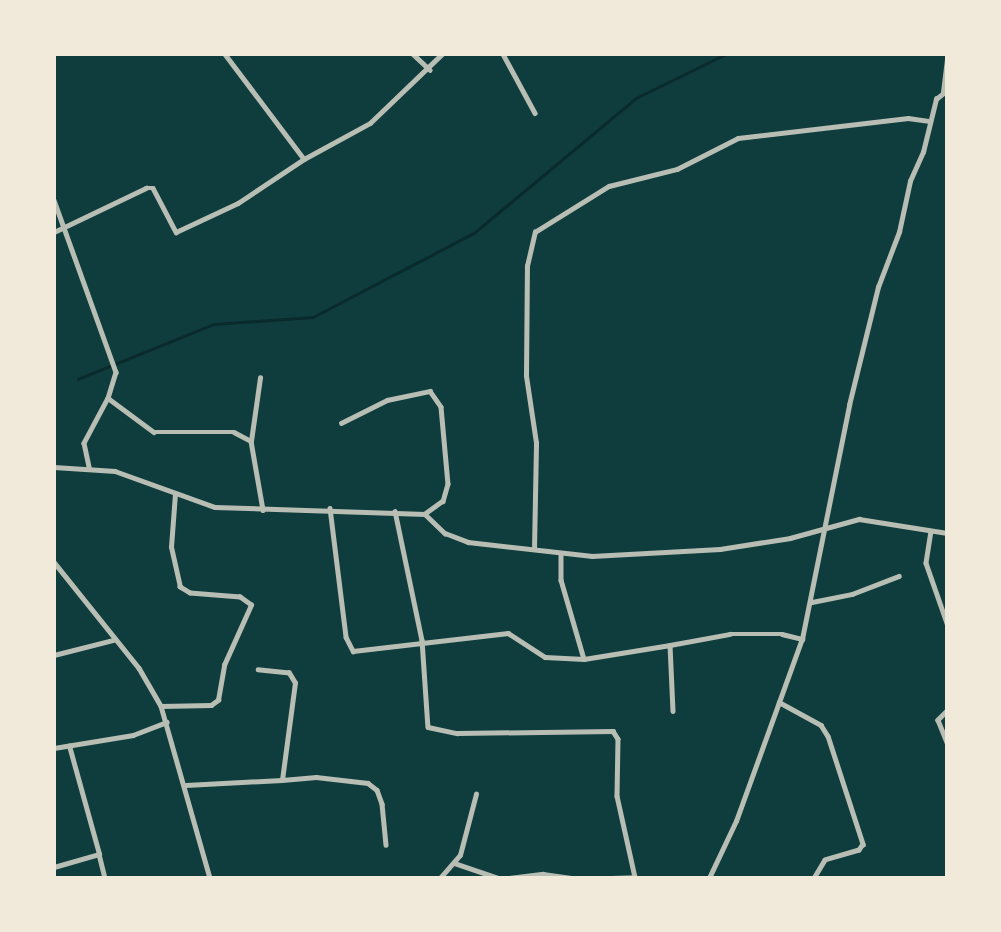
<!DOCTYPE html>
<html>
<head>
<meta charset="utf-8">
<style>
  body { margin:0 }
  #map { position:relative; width:1001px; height:932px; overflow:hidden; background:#0f3d3e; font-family:"Fira Sans Condensed",sans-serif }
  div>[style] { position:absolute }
  .stream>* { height:2.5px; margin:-1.25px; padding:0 1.25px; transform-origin:1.25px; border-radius:1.25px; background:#0a2a2b }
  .minor>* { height:4.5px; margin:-2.25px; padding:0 2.25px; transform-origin:2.25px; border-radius:2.25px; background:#b8beb3 }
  span { translate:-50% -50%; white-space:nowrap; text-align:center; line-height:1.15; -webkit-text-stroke:6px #f1e9da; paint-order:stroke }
  .frame { position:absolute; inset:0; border:56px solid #f1e9da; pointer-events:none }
</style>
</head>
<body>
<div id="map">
  <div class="stream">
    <div style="left:78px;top:379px;width:147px;rotate:-22deg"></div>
    <div style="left:214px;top:324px;width:99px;rotate:-4deg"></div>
    <div style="left:313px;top:317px;width:182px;rotate:-27.6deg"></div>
    <div style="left:474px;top:233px;width:211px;rotate:-39.8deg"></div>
    <div style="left:636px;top:98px;width:100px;rotate:-26.1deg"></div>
  </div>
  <div class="minor">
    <div style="left:225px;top:54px;width:131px;rotate:53deg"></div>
    <div style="left:304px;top:159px;width:75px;rotate:-28.6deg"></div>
    <div style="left:370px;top:123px;width:100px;rotate:-43.8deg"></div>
    <div style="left:413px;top:54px;width:23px;rotate:43deg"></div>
    <div style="left:503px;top:54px;width:67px;rotate:61.5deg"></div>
    <div style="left:943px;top:92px;width:34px;rotate:-83deg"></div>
    <div style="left:54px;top:200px;width:183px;rotate:70.2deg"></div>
    <div style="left:116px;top:372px;width:27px;rotate:107deg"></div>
    <div style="left:108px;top:398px;width:51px;rotate:118.1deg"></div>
    <div style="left:84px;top:443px;width:25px;rotate:78deg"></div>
    <div style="left:54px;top:232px;width:102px;rotate:-25.6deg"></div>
    <div style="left:146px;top:188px;width:7px"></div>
    <div style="left:153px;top:188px;width:50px;rotate:62.4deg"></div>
    <div style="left:176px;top:232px;width:68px;rotate:-25.1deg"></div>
    <div style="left:238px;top:203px;width:79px;rotate:-33.7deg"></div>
    <div style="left:108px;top:398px;width:57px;rotate:36.5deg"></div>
    <div style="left:154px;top:432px;width:80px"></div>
    <div style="left:234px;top:432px;width:19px;rotate:28deg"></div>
    <div style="left:251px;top:441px;width:70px;rotate:80.1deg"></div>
    <div style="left:341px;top:423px;width:51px;rotate:-26.6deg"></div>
    <div style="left:387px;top:400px;width:44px;rotate:-11.8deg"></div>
    <div style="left:430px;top:391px;width:19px;rotate:55deg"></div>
    <div style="left:441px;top:407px;width:77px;rotate:84.8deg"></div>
    <div style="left:448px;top:484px;width:18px;rotate:106deg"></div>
    <div style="left:443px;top:501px;width:22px;rotate:144deg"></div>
    <div style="left:251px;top:441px;width:64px;rotate:-81.9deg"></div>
    <div style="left:54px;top:467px;width:61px;rotate:3.8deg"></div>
    <div style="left:115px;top:471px;width:106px;rotate:19.8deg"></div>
    <div style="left:215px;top:507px;width:210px;rotate:1.9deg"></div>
    <div style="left:425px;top:514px;width:28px;rotate:44deg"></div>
    <div style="left:445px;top:533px;width:25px;rotate:21deg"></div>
    <div style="left:468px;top:542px;width:125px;rotate:6.4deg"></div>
    <div style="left:592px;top:556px;width:128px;rotate:-3.1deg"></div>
    <div style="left:720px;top:549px;width:71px;rotate:-8.9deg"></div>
    <div style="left:790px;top:538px;width:72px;rotate:-15.4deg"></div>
    <div style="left:859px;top:519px;width:89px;rotate:9deg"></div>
    <div style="left:330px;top:508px;width:130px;rotate:82.9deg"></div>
    <div style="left:346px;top:637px;width:16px;rotate:63deg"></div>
    <div style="left:353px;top:651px;width:156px;rotate:-6.6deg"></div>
    <div style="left:508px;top:633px;width:44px;rotate:33deg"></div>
    <div style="left:545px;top:657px;width:39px;rotate:3deg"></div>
    <div style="left:395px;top:511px;width:132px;rotate:78.2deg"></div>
    <div style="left:422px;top:640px;width:87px;rotate:86.1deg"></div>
    <div style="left:428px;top:727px;width:30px;rotate:12deg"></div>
    <div style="left:457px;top:733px;width:156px;rotate:-0.7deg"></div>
    <div style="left:613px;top:731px;width:9px;rotate:58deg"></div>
    <div style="left:618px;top:739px;width:57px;rotate:91deg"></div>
    <div style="left:617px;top:796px;width:83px;rotate:77.5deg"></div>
    <div style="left:931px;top:531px;width:32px;rotate:99deg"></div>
    <div style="left:926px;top:563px;width:64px;rotate:70.7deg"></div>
    <div style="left:534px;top:549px;width:106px;rotate:-88.9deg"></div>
    <div style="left:536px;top:443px;width:68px;rotate:-98.5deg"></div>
    <div style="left:526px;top:376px;width:110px;rotate:-89.5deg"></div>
    <div style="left:527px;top:266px;width:35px;rotate:-77deg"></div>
    <div style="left:535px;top:232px;width:87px;rotate:-31.9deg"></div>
    <div style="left:609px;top:186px;width:70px;rotate:-14deg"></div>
    <div style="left:677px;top:169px;width:68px;rotate:-26.9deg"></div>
    <div style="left:738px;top:138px;width:171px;rotate:-6.7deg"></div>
    <div style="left:908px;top:118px;width:22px;rotate:8deg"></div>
    <div style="left:561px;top:553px;width:27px;rotate:90deg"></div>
    <div style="left:561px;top:580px;width:82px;rotate:73.8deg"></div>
    <div style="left:584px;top:659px;width:87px;rotate:-9.2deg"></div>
    <div style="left:670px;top:645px;width:66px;rotate:87.4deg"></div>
    <div style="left:54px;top:562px;width:136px;rotate:51.3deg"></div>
    <div style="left:139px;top:668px;width:44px;rotate:59.9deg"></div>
    <div style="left:161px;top:706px;width:179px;rotate:74.1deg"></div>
    <div style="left:812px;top:602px;width:41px;rotate:-11.3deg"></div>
    <div style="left:852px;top:594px;width:50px;rotate:-21deg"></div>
    <div style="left:670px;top:645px;width:61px;rotate:-10.4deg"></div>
    <div style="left:730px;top:634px;width:52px"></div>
    <div style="left:782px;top:634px;width:21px;rotate:14deg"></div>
    <div style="left:54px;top:655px;width:61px;rotate:-14.3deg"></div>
    <div style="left:779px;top:702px;width:48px;rotate:28.7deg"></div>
    <div style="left:821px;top:725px;width:13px;rotate:58deg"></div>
    <div style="left:828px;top:736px;width:114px;rotate:72deg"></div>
    <div style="left:863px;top:844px;width:7px;rotate:124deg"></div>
    <div style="left:859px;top:850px;width:35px;rotate:164deg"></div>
    <div style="left:825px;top:860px;width:21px;rotate:121deg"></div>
    <div style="left:161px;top:706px;width:50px;rotate:-1.1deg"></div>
    <div style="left:211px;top:705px;width:9px;rotate:-36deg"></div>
    <div style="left:218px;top:700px;width:36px;rotate:-80deg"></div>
    <div style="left:224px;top:665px;width:66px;rotate:-65.8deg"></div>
    <div style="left:251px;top:605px;width:14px;rotate:-144deg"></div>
    <div style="left:240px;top:597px;width:50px;rotate:-175.4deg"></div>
    <div style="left:190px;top:593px;width:12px;rotate:-149deg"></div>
    <div style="left:180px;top:587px;width:41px;rotate:-102.7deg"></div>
    <div style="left:171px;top:547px;width:53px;rotate:-85.7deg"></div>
    <div style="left:947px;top:711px;width:13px;rotate:135deg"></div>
    <div style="left:938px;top:720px;width:24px;rotate:68deg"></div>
    <div style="left:54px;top:748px;width:80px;rotate:-9.3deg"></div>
    <div style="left:133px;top:735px;width:36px;rotate:-21deg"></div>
    <div style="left:282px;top:780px;width:34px;rotate:-5deg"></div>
    <div style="left:316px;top:777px;width:52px;rotate:6.6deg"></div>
    <div style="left:368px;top:783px;width:11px;rotate:38deg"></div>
    <div style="left:377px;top:790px;width:15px;rotate:70deg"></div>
    <div style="left:382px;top:804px;width:41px;rotate:84.4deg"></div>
    <div style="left:186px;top:785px;width:96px;rotate:-3deg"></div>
    <div style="left:282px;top:780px;width:98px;rotate:-82.4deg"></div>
    <div style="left:295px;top:683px;width:12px;rotate:-121deg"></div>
    <div style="left:289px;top:673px;width:31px;rotate:-174deg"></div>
    <div style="left:99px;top:854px;width:25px;rotate:76deg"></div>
    <div style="left:454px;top:863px;width:46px;rotate:18.8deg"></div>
    <div style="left:54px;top:867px;width:47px;rotate:-16.1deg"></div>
    <div style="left:99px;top:854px;width:112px;rotate:-105.5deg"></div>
    <div style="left:440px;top:878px;width:30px;rotate:-49deg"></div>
    <div style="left:460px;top:855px;width:63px;rotate:-75.3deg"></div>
    <div style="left:509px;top:878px;width:34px;rotate:-7deg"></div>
    <div style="left:543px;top:874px;width:30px;rotate:8deg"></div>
    <div style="left:611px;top:878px;width:24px;rotate:-2deg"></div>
    <div style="left:709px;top:878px;width:63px;rotate:-64.7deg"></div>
    <div style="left:736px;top:821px;width:194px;rotate:-70.1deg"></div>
    <div style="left:802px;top:639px;width:239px;rotate:-78.6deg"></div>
    <div style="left:849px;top:405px;width:122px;rotate:-76.2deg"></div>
    <div style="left:878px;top:287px;width:59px;rotate:-69.1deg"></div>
    <div style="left:899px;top:232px;width:52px;rotate:-77.8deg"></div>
    <div style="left:910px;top:181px;width:32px;rotate:-66deg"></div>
    <div style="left:923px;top:152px;width:55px;rotate:-76.2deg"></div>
    <div style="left:936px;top:99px;width:14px;rotate:-39deg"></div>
  </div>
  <div class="frame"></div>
</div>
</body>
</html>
